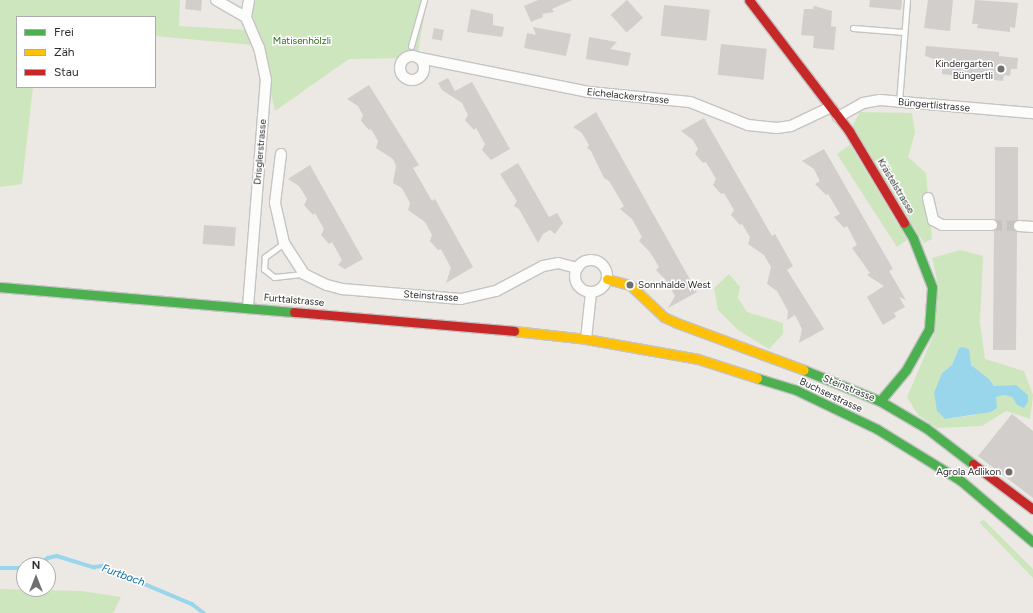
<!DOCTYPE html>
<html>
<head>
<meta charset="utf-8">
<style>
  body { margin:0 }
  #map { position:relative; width:1033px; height:613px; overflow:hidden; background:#ece8e4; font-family:Figtree,sans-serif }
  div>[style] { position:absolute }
  .green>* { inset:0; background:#cee6be }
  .water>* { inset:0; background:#99d6ec }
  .stream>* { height:3.5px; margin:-1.75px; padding:0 1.75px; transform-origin:1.75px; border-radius:1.75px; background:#99d6ec }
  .building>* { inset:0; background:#d1cecb; transform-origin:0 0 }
  .street-tunnel>* { height:10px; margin-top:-5px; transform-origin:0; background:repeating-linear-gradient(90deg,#c6c3c0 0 10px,transparent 0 15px) }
  .roads { filter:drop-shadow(1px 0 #c5c4c5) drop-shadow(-1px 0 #c5c4c5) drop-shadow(0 1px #c5c4c5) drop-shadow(0 -1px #c5c4c5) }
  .lane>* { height:5px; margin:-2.5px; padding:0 2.5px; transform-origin:2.5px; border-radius:2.5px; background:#fcfcfb }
  .street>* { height:10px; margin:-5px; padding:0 5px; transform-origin:5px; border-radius:5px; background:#fcfcfb }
  .street>.ring { margin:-5px; padding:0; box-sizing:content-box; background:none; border:10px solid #fcfcfb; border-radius:50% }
  .fast>* { height:9px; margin:-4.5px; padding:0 4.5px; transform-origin:4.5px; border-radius:4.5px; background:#4caf50 }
  .slow>* { height:9px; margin:-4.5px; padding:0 4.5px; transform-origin:4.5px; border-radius:4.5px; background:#ffc107 }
  .jam>* { height:9px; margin:-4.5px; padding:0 4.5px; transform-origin:4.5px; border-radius:4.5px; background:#c62828 }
  .dots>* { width:11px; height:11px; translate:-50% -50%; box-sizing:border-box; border:2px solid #fff; border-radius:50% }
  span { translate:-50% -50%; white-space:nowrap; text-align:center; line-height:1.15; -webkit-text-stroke:3px #fff; paint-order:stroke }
  .park-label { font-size:10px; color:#2c6e1b }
  .poi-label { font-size:10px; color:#2e2e2e }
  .right { translate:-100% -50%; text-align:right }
  .left { translate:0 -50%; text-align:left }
  .street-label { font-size:10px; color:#2e2e2e }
  .water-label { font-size:11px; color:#0d6fa3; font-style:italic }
  .legend { position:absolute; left:16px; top:16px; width:140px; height:72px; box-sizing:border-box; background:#fff; border:1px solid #ababab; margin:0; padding:5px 7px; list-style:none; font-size:12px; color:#2e2e2e }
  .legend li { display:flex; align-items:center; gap:8px; height:20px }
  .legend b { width:20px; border:1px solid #ababab }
  .north { position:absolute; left:16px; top:557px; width:40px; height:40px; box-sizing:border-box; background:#fff; border:1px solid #ababab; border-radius:50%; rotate:0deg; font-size:11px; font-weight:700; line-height:16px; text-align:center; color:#2e2e2e }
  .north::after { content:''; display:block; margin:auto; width:14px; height:18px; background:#706f6e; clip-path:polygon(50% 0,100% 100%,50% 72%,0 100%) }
</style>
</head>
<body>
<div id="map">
  <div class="green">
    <div style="clip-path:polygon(0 0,180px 0,179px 26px,248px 30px,252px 45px,155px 36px,155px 17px,17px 17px,17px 87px,33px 87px,22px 184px,0 187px)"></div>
    <div style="clip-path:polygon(255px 0,427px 0,417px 58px,349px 59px,275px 111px,252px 12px)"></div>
    <div style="clip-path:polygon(860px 112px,912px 113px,915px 133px,908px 157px,926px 173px,932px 239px,924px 243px,852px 127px)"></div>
    <div style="clip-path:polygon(850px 145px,907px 240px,897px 247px,837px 154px)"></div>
    <div style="clip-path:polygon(evenodd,960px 250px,983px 256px,980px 322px,985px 359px,1024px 371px,1033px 395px,1030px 419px,1006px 411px,982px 426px,937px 428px,918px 415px,907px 397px,934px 334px,938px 285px,932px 258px,960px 250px,959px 348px,971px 365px,989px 379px,994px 386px,1016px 385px,1028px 395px,1017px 405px,1012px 397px,1004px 395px,996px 397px,975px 415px,945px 419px,942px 373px,952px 365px,959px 348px)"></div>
    <div style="clip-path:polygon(729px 274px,740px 287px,738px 298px,747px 312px,783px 323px,783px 334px,769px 349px,738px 330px,718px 310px,714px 288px)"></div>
    <div style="clip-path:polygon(984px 520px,1033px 569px,1033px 578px,979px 522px)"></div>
    <div style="clip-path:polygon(0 589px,81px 591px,121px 597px,113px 613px,0 613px)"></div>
  </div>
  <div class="water">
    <div style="clip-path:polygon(962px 347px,969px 349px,971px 365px,989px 379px,994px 386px,1016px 385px,1028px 395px,1028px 402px,1024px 408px,1017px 405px,1012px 397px,1004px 395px,996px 397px,997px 408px,991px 412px,945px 419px,937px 411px,934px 393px,942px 373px,952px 365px,959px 348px)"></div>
  </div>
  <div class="stream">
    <div style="left:39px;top:565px;width:11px;rotate:-38deg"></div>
    <div style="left:48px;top:558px;width:9px;rotate:-13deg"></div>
    <div style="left:57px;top:556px;width:39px;rotate:17deg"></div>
    <div style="left:94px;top:567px;width:8px;rotate:-7deg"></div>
    <div style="left:102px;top:566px;width:98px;rotate:22.9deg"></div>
    <div style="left:192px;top:604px;width:15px;rotate:37deg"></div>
    <div style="left:0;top:568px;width:24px"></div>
  </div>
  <div class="building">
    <div style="clip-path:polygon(186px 0,202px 0,201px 11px,185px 9px)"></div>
    <div style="clip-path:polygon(538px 0,572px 0,552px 9px,554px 12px,542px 14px,543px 17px,531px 22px,524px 6px)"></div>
    <div style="left:627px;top:0;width:24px;height:22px;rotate:48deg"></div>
    <div style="clip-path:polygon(870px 0,902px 0,901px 10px,869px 7px)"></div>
    <div style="clip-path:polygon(928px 0,953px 0,950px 31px,924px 28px)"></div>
    <div style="clip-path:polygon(975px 0,1018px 3px,1015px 28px,1010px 27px,1010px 32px,977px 28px,978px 24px,972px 24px)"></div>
    <div style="left:664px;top:5px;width:46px;height:31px;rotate:6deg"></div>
    <div style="clip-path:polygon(814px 6px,832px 11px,831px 26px,836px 27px,834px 50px,813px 48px,814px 36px,801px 35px,804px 9px,813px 9px)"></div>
    <div style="clip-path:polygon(471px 9px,493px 14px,493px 25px,504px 27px,502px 37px,467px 32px)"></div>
    <div style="clip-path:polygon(533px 27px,571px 34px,566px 56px,524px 48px,527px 33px,536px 35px)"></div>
    <div style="left:434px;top:28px;width:10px;height:11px;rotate:11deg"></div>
    <div style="clip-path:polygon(589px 37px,617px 42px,610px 49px,631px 53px,628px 66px,586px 59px)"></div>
    <div style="left:721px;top:44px;width:46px;height:31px;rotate:6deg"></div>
    <div style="clip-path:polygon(926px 46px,999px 52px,999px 56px,1018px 58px,1017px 69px,1011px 69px,1010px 76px,1004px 75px,1003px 81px,942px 74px,942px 69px,937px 68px,937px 60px,925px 56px)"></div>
    <div style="clip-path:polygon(448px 78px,455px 91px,472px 82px,510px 149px,491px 160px,482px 150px,485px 144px,476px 128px,474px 130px,465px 120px,468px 115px,462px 103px,442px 90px,438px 83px)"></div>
    <div style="clip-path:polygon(369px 85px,419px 165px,413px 168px,432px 201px,435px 199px,473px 267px,446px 283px,451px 268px,441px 249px,438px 250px,430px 241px,432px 235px,425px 222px,408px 210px,410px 203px,402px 188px,393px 183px,396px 166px,393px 159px,376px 148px,378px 141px,371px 129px,369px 130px,361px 121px,363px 115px,358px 106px,347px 99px)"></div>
    <div style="clip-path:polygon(596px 112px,697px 292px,668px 308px,675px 296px,666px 280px,656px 270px,659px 267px,650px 252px,639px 241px,642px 237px,632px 219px,620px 209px,624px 206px,609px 181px,604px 178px,591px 151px,587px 148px,589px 145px,582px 133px,573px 127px)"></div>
    <div style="clip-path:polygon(704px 118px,772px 236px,775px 234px,793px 266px,787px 270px,824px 329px,799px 343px,802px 329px,795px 315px,787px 320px,788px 311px,777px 291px,767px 284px,771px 267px,764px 255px,748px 244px,750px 237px,742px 224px,740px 225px,731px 215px,734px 210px,724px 193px,721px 194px,713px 185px,716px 179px,706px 162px,703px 163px,695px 154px,698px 149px,693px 140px,681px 131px)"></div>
    <div style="clip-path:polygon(995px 147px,1018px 147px,1018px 220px,1013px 226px,1017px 232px,1016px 350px,993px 350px,994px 231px,998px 225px,995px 219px)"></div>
    <div style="clip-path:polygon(824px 149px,893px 269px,889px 271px,906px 300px,899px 297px,905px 307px,894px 313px,896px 317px,883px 325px,867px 297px,884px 286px,867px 275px,870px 273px,852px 248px,857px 245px,847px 226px,844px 228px,834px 217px,840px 214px,828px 194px,826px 195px,815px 184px,820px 181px,814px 169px,802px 161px)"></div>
    <div style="clip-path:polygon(518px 163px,549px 217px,557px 213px,563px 223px,555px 234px,550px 230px,543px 234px,538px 243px,519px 209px,514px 206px,517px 201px,500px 174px)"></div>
    <div style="clip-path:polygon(310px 165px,363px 259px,345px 269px,338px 265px,342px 260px,332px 242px,329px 244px,321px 235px,324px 229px,315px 213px,313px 215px,304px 205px,307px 199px,299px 186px,288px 179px)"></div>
    <div style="left:204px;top:225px;width:32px;height:19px;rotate:4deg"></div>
    <div style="clip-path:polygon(1012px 414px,1033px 431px,1033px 498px,978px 456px)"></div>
  </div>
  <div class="street-tunnel">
    <div style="left:992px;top:225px;width:27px;rotate:2deg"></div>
  </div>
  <div class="roads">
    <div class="lane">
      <div style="left:853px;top:28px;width:51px;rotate:4.5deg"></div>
      <div style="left:411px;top:46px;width:48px;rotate:-74.2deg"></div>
      <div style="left:899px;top:102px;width:102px;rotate:-85.5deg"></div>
      <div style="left:284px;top:243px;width:24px;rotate:144deg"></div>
      <div style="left:265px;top:257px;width:12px;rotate:95deg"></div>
      <div style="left:264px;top:269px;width:13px;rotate:39deg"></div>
      <div style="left:274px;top:277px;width:30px;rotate:-6deg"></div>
    </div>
    <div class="street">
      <div style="left:216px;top:0;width:34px;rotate:30deg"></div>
      <div class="ring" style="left:400px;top:56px;width:14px;height:14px"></div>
      <div style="left:420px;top:58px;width:172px;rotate:11.4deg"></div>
      <div style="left:589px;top:92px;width:101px;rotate:5.7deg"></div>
      <div style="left:690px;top:102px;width:62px;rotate:21.6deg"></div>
      <div style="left:748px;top:125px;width:29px;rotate:6deg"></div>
      <div style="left:777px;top:128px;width:14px;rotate:-8deg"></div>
      <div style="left:791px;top:126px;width:44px;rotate:-25.4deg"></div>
      <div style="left:838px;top:117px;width:29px;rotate:-29deg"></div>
      <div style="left:863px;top:103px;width:17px;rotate:-10deg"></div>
      <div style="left:880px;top:100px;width:154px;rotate:4.9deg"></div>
      <div style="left:281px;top:154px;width:49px;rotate:97deg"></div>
      <div style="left:275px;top:203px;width:41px;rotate:77.3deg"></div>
      <div style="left:284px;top:243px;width:37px;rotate:57deg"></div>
      <div style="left:304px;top:274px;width:25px;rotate:26deg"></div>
      <div style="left:327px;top:285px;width:16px;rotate:15deg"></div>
      <div style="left:342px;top:289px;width:119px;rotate:4.8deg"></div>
      <div style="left:461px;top:299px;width:36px;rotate:-13deg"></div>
      <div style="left:496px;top:291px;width:53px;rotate:-28deg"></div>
      <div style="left:543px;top:266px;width:15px;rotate:-11deg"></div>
      <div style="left:558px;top:263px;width:20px;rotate:15deg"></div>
      <div style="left:928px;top:198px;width:23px;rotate:77deg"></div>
      <div style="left:933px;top:220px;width:10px;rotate:29deg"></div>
      <div style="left:942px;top:225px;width:50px"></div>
      <div style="left:1019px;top:226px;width:14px;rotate:4deg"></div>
      <div class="ring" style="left:575px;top:260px;width:22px;height:22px"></div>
      <div style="left:248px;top:307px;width:228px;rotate:-85.5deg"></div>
      <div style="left:266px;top:80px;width:33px;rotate:-102deg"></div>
      <div style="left:259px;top:48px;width:34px;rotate:-113deg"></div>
      <div style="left:246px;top:17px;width:17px;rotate:-80deg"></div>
      <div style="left:586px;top:339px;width:46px;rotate:-83.8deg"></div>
    </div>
    <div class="fast">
      <div style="left:0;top:287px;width:295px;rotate:4.9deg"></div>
      <div style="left:804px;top:370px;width:82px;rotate:22.2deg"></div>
      <div style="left:880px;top:401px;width:53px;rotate:30.4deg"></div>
      <div style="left:926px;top:428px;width:59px;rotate:37.5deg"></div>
      <div style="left:757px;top:378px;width:41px;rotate:17.1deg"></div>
      <div style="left:796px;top:390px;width:90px;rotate:25.7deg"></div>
      <div style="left:877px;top:429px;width:97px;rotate:31.6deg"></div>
      <div style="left:960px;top:480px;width:96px;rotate:40.3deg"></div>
      <div style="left:880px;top:401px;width:40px;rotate:-50deg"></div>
      <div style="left:906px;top:370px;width:47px;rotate:-60.7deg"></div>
      <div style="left:929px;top:329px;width:42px;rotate:-85.9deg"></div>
      <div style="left:932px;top:287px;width:53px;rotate:-111.2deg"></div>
      <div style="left:913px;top:238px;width:17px;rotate:-121deg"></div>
    </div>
    <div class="slow">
      <div style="left:607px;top:279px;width:24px;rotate:15deg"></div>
      <div style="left:630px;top:285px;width:47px;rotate:43.3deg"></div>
      <div style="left:664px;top:317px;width:14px;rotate:25deg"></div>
      <div style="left:677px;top:323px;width:135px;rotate:20.3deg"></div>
      <div style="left:514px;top:331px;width:72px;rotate:6.3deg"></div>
      <div style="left:586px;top:339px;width:114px;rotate:10.1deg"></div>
      <div style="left:698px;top:359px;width:62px;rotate:17.9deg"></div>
    </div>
    <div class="jam">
      <div style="left:749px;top:0;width:165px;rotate:52.6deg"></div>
      <div style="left:849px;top:131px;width:107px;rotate:59.1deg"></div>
      <div style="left:294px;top:312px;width:221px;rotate:4.9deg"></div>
      <div style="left:973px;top:464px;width:75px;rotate:36.9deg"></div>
    </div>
  </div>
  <div class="dots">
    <div style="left:1001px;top:69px;background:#706f6e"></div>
    <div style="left:630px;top:285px;background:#706f6e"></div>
    <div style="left:1009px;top:472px;background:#706f6e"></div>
  </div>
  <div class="park-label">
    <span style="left:302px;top:41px">Matisenhölzli</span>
  </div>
  <div class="poi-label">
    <span class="right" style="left:993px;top:69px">Kindergarten<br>Büngertli</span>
    <span class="left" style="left:638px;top:285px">Sonnhalde West</span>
    <span class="right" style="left:1001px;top:472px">Agrola Adlikon</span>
  </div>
  <div class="street-label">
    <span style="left:628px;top:96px;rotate:6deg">Eichelackerstrasse</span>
    <span style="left:934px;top:105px;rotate:5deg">Büngertlistrasse</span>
    <span style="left:260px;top:152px;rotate:-85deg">Drisglerstrasse</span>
    <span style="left:896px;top:186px;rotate:59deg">Krästelstrasse</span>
    <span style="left:431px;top:296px;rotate:4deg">Steinstrasse</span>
    <span style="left:294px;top:300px;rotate:5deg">Furttalstrasse</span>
    <span style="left:849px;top:388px;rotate:22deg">Steinstrasse</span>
    <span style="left:831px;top:395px;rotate:25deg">Buchserstrasse</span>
  </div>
  <div class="water-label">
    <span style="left:123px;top:576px;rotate:20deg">Furtbach</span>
  </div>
  <ul class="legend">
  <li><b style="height:5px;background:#4caf50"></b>Frei</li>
  <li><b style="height:5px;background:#ffc107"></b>Zäh</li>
  <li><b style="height:5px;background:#c62828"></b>Stau</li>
  </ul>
  <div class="north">N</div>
</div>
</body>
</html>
